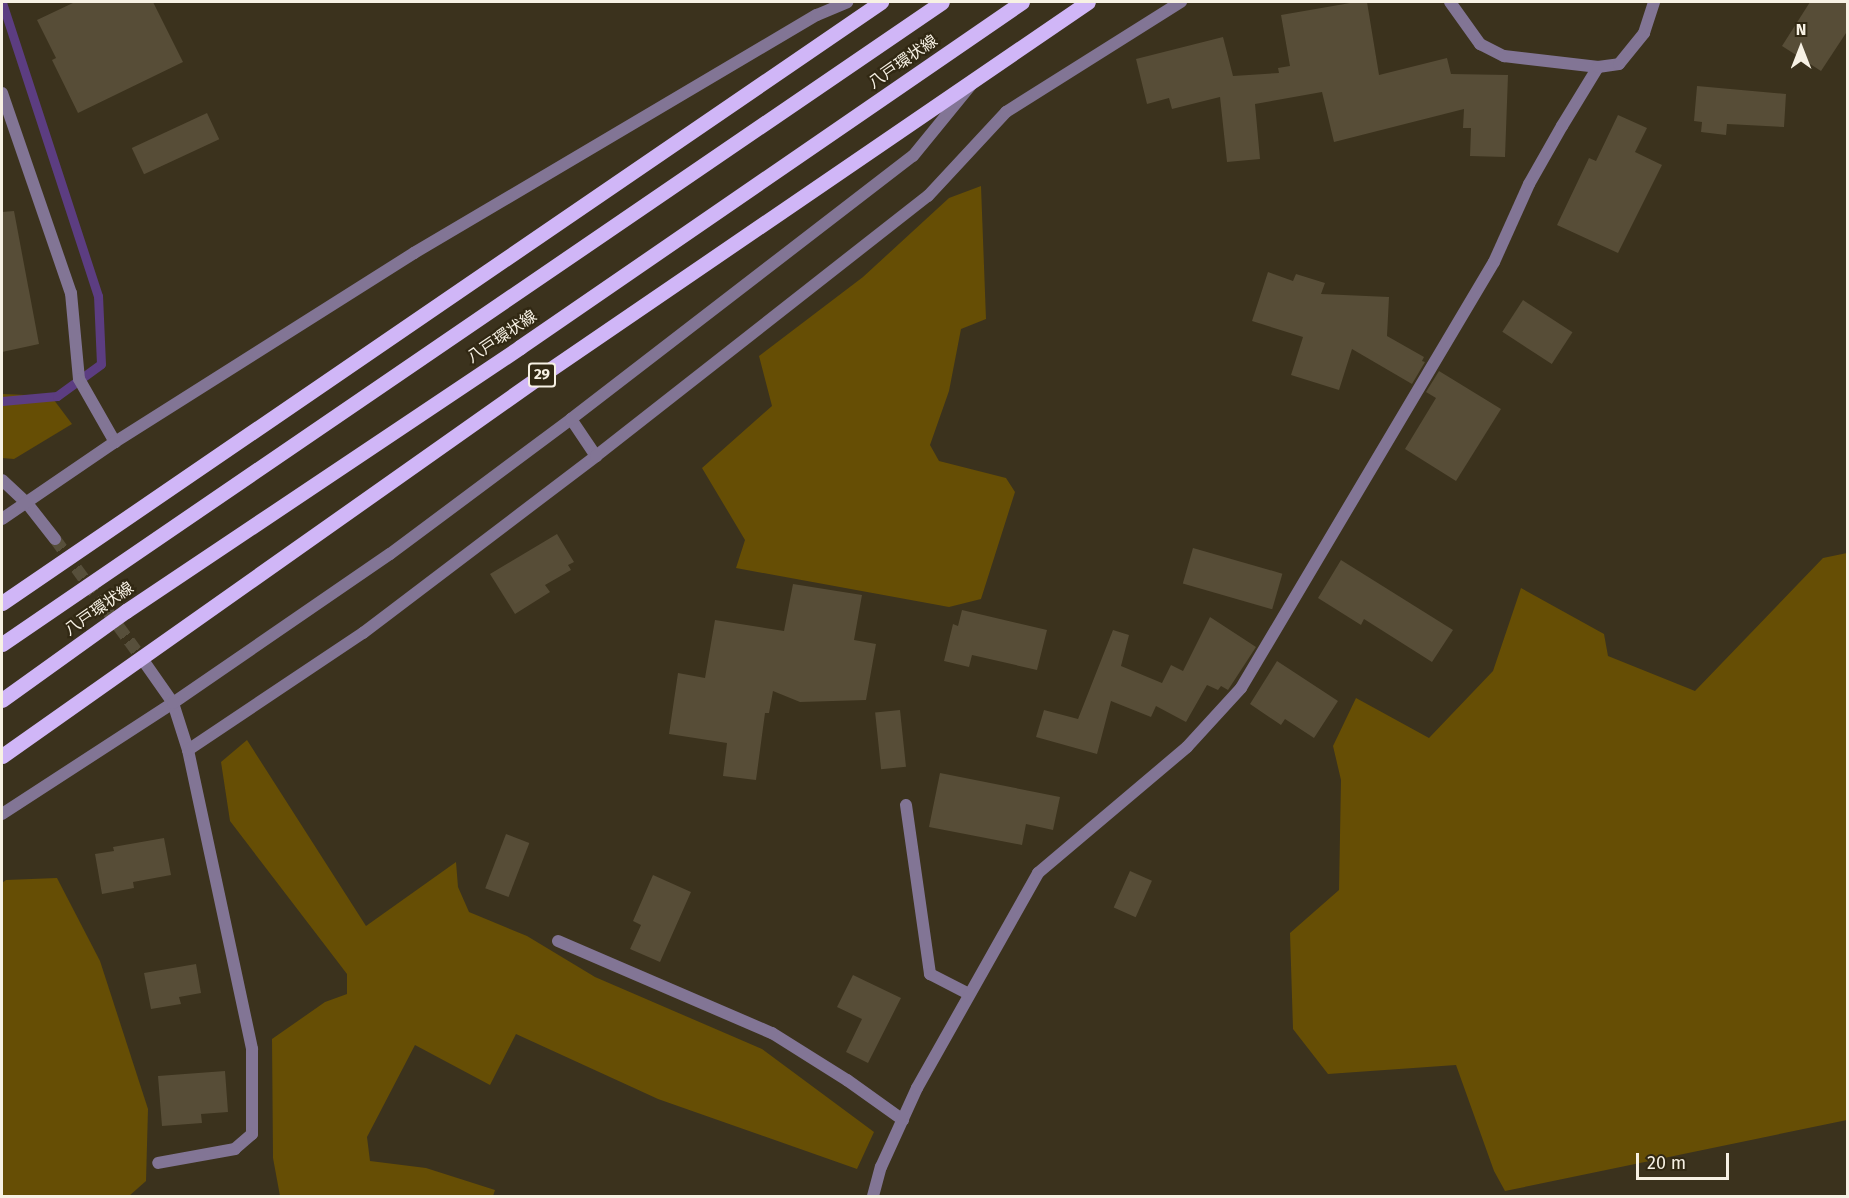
<!DOCTYPE html>
<html>
<head>
<meta charset="utf-8">
<style>
  body { margin:0 }
  #map { position:relative; width:1849px; height:1198px; overflow:hidden; background:#3b321d; font-family:"Fira Sans","Noto Sans JP",sans-serif }
  div>[style] { position:absolute }
  .green>* { inset:0; background:#664e05 }
  .stream>* { height:9px; margin:-4.5px; padding:0 4.5px; transform-origin:4.5px; border-radius:4.5px; background:#5c3d81 }
  .building>* { inset:0; background:#574d37; transform-origin:0 0 }
  .street-tunnel>* { height:12px; margin-top:-6px; transform-origin:0; background:repeating-linear-gradient(90deg,#574f3b 0 12px,transparent 0 18px) }
  .street>* { height:12px; margin:-6px; padding:0 6px; transform-origin:6px; border-radius:6px; background:#827595 }
  .primary>* { height:15px; margin:-7.5px; padding:0 7.5px; transform-origin:7.5px; border-radius:7.5px; background:#d0b6f7 }
  .primary-bridge>* { height:15px; margin:-7.5px; padding:0 7.5px; transform-origin:7.5px; border-radius:7.5px; background:#d0b6f7 }
  span { translate:-50% -50%; white-space:nowrap; text-align:center; line-height:1.15; -webkit-text-stroke:4.5px #312813; paint-order:stroke }
  .shield-label span { padding:2px 4px; background:#312813; border:2px solid; border-radius:4px; -webkit-text-stroke-width:0 }
  .shield-label { font-size:15px; color:#f7f1e4; font-weight:700 }
  .street-label { font-size:16px; color:#f7f1e4 }
  .frame { position:absolute; inset:0; border:3px solid #f7f1e4; pointer-events:none }
  .north { position:absolute; left:1771px; top:18px; width:60px; height:60px; -webkit-text-stroke:4px #312813; paint-order:stroke; rotate:0deg; font-size:16px; font-weight:700; line-height:24px; text-align:center; color:#f7f1e4 }
  .north::after { content:''; display:block; margin:auto; width:21px; height:27px; background:#f7f1e4; clip-path:polygon(50% 0,100% 100%,50% 72%,0 100%) }
  .scale { position:absolute; left:1636px; top:1153px; width:93px; height:27px; box-sizing:border-box; border:3px solid #f7f1e4; border-top:0; padding-left:8px; font-size:18px; line-height:21px; white-space:nowrap; color:#f7f1e4; -webkit-text-stroke:4px #312813; paint-order:stroke }
</style>
</head>
<body>
<div id="map">
  <div class="green">
    <div style="clip-path:polygon(981px 186px,986px 319px,961px 329px,949px 391px,930px 445px,939px 461px,1006px 478px,1015px 492px,981px 599px,949px 607px,736px 568px,745px 540px,702px 468px,772px 406px,759px 356px,863px 277px,949px 198px)"></div>
    <div style="clip-path:polygon(2px 394px,51px 396px,72px 424px,14px 459px,2px 458px)"></div>
    <div style="clip-path:polygon(1847px 553px,1847px 1120px,1505px 1191px,1494px 1171px,1456px 1065px,1328px 1074px,1293px 1029px,1290px 933px,1339px 890px,1341px 780px,1333px 746px,1356px 698px,1429px 738px,1493px 671px,1521px 588px,1604px 634px,1608px 656px,1695px 691px,1823px 558px)"></div>
    <div style="clip-path:polygon(247px 740px,366px 926px,456px 862px,458px 887px,469px 912px,527px 936px,595px 977px,762px 1049px,874px 1132px,857px 1169px,658px 1099px,516px 1034px,490px 1085px,415px 1045px,367px 1137px,370px 1161px,426px 1168px,495px 1190px,493px 1196px,280px 1196px,273px 1158px,272px 1039px,325px 1002px,347px 994px,347px 974px,230px 821px,221px 762px)"></div>
    <div style="clip-path:polygon(57px 878px,100px 961px,148px 1109px,146px 1181px,129px 1196px,2px 1196px,2px 883px,6px 880px)"></div>
  </div>
  <div class="stream">
    <div style="left:2px;top:401px;width:55px;rotate:-5.2deg"></div>
    <div style="left:57px;top:396px;width:54px;rotate:-36deg"></div>
    <div style="left:101px;top:364px;width:68px;rotate:-92.5deg"></div>
    <div style="left:98px;top:296px;width:309px;rotate:-108.1deg"></div>
  </div>
  <div class="building">
    <div style="clip-path:polygon(75px 2px,153px 2px,183px 62px,78px 113px,52px 60px,56px 58px,37px 20px)"></div>
    <div style="clip-path:polygon(1356px 2px,1367px 2px,1379px 75px,1447px 58px,1451px 74px,1508px 75px,1505px 157px,1470px 156px,1471px 128px,1463px 128px,1464px 109px,1334px 142px,1322px 92px,1255px 104px,1260px 159px,1227px 162px,1220px 97px,1172px 109px,1169px 98px,1147px 104px,1136px 59px,1223px 37px,1233px 76px,1279px 73px,1278px 68px,1290px 66px,1281px 15px)"></div>
    <div style="clip-path:polygon(1810px 2px,1848px 2px,1848px 30px,1821px 71px,1782px 46px)"></div>
    <div style="clip-path:polygon(1697px 86px,1786px 94px,1784px 127px,1727px 124px,1726px 135px,1701px 132px,1702px 122px,1694px 121px)"></div>
    <div style="left:207px;top:113px;width:29px;height:83px;rotate:65deg"></div>
    <div style="clip-path:polygon(1618px 115px,1647px 128px,1635px 152px,1662px 165px,1618px 253px,1557px 225px,1589px 158px,1596px 161px)"></div>
    <div style="clip-path:polygon(14px 211px,39px 344px,2px 352px,2px 212px)"></div>
    <div style="clip-path:polygon(1268px 272px,1293px 281px,1296px 274px,1325px 283px,1321px 294px,1389px 297px,1387px 336px,1424px 357px,1422px 361px,1425px 362px,1412px 384px,1352px 349px,1339px 390px,1291px 375px,1303px 337px,1252px 321px)"></div>
    <div style="left:1523px;top:300px;width:59px;height:38px;rotate:33deg"></div>
    <div style="clip-path:polygon(1439px 371px,1501px 409px,1456px 481px,1405px 449px,1436px 398px,1426px 392px)"></div>
    <div style="clip-path:polygon(557px 534px,574px 562px,568px 565px,571px 570px,545px 585px,550px 592px,515px 614px,490px 574px)"></div>
    <div style="left:1193px;top:548px;width:93px;height:37px;rotate:16deg"></div>
    <div style="clip-path:polygon(1341px 560px,1453px 630px,1432px 662px,1364px 619px,1361px 625px,1318px 598px)"></div>
    <div style="clip-path:polygon(793px 584px,862px 595px,854px 640px,876px 644px,866px 700px,800px 702px,773px 691px,769px 713px,765px 713px,756px 780px,723px 776px,727px 743px,669px 734px,678px 673px,705px 678px,715px 620px,784px 631px)"></div>
    <div style="clip-path:polygon(962px 610px,1047px 630px,1037px 670px,972px 655px,969px 667px,944px 661px,953px 624px,958px 626px)"></div>
    <div style="clip-path:polygon(1210px 617px,1256px 647px,1228px 690px,1221px 686px,1218px 690px,1207px 685px,1186px 722px,1156px 706px,1151px 717px,1111px 701px,1097px 754px,1036px 737px,1044px 710px,1078px 719px,1113px 630px,1129px 635px,1121px 666px,1162px 683px,1171px 665px,1183px 671px)"></div>
    <div style="clip-path:polygon(1277px 661px,1338px 701px,1314px 738px,1285px 719px,1281px 725px,1250px 704px)"></div>
    <div style="left:900px;top:710px;width:57px;height:25px;rotate:84deg"></div>
    <div style="clip-path:polygon(940px 773px,1060px 797px,1053px 830px,1026px 824px,1022px 845px,929px 827px)"></div>
    <div style="left:506px;top:834px;width:25px;height:58px;rotate:21deg"></div>
    <div style="clip-path:polygon(164px 838px,171px 875px,133px 882px,134px 888px,102px 894px,95px 854px,114px 851px,113px 847px)"></div>
    <div style="left:1130px;top:871px;width:24px;height:40px;rotate:24deg"></div>
    <div style="clip-path:polygon(653px 875px,691px 892px,660px 962px,630px 949px,641px 925px,633px 921px)"></div>
    <div style="clip-path:polygon(196px 964px,201px 993px,179px 997px,181px 1004px,151px 1009px,144px 973px)"></div>
    <div style="clip-path:polygon(853px 975px,901px 998px,868px 1063px,846px 1052px,862px 1019px,837px 1007px)"></div>
    <div style="clip-path:polygon(225px 1071px,228px 1112px,201px 1114px,202px 1123px,162px 1126px,158px 1076px)"></div>
  </div>
  <div class="street-tunnel">
    <div style="left:55px;top:539px;width:153px;rotate:54deg"></div>
  </div>
  <div class="street">
    <div style="left:1450px;top:2px;width:52px;rotate:54.5deg"></div>
    <div style="left:1480px;top:44px;width:27px;rotate:27deg"></div>
    <div style="left:1504px;top:56px;width:95px;rotate:6.7deg"></div>
    <div style="left:2px;top:93px;width:212px;rotate:71deg"></div>
    <div style="left:71px;top:293px;width:86px;rotate:84.7deg"></div>
    <div style="left:79px;top:379px;width:73px;rotate:60.3deg"></div>
    <div style="left:571px;top:419px;width:45px;rotate:56deg"></div>
    <div style="left:2px;top:480px;width:33px;rotate:43deg"></div>
    <div style="left:26px;top:502px;width:47px;rotate:51.9deg"></div>
    <div style="left:2px;top:519px;width:137px;rotate:-34.3deg"></div>
    <div style="left:115px;top:442px;width:354px;rotate:-32.3deg"></div>
    <div style="left:414px;top:253px;width:468px;rotate:-30.6deg"></div>
    <div style="left:817px;top:15px;width:33px;rotate:-23deg"></div>
    <div style="left:145px;top:663px;width:49px;rotate:55deg"></div>
    <div style="left:173px;top:703px;width:49px;rotate:72.3deg"></div>
    <div style="left:188px;top:750px;width:306px;rotate:77.9deg"></div>
    <div style="left:252px;top:1049px;width:85px;rotate:90deg"></div>
    <div style="left:252px;top:1134px;width:23px;rotate:139deg"></div>
    <div style="left:235px;top:1149px;width:78px;rotate:169.7deg"></div>
    <div style="left:188px;top:750px;width:211px;rotate:-33.8deg"></div>
    <div style="left:363px;top:633px;width:293px;rotate:-37.2deg"></div>
    <div style="left:596px;top:456px;width:422px;rotate:-38.1deg"></div>
    <div style="left:928px;top:196px;width:115px;rotate:-47.1deg"></div>
    <div style="left:1006px;top:112px;width:207px;rotate:-32.2deg"></div>
    <div style="left:906px;top:805px;width:171px;rotate:81.9deg"></div>
    <div style="left:930px;top:974px;width:44px;rotate:27.1deg"></div>
    <div style="left:2px;top:814px;width:204px;rotate:-33deg"></div>
    <div style="left:173px;top:703px;width:263px;rotate:-34.5deg"></div>
    <div style="left:390px;top:554px;width:226px;rotate:-36.7deg"></div>
    <div style="left:571px;top:419px;width:431px;rotate:-37.6deg"></div>
    <div style="left:913px;top:156px;width:92px;rotate:-50.8deg"></div>
    <div style="left:558px;top:941px;width:233px;rotate:23.3deg"></div>
    <div style="left:772px;top:1033px;width:89px;rotate:32.1deg"></div>
    <div style="left:847px;top:1080px;width:69px;rotate:35.5deg"></div>
    <div style="left:873px;top:1196px;width:30px;rotate:-75deg"></div>
    <div style="left:881px;top:1167px;width:87px;rotate:-65.5deg"></div>
    <div style="left:917px;top:1088px;width:247px;rotate:-60.6deg"></div>
    <div style="left:1038px;top:873px;width:195px;rotate:-40.2deg"></div>
    <div style="left:1187px;top:747px;width:80px;rotate:-47.5deg"></div>
    <div style="left:1241px;top:688px;width:495px;rotate:-59.3deg"></div>
    <div style="left:1494px;top:262px;width:85px;rotate:-65.8deg"></div>
    <div style="left:1529px;top:184px;width:67px;rotate:-60.4deg"></div>
    <div style="left:1562px;top:126px;width:69px;rotate:-58.6deg"></div>
    <div style="left:1598px;top:67px;width:21px;rotate:-8deg"></div>
    <div style="left:1619px;top:64px;width:40px;rotate:-51deg"></div>
    <div style="left:1644px;top:33px;width:33px;rotate:-72deg"></div>
  </div>
  <div class="primary">
    <div style="left:2px;top:603px;width:1065px;rotate:-34.36deg"></div>
    <div style="left:2px;top:756px;width:661px;rotate:-35.21deg"></div>
    <div style="left:542px;top:375px;width:661px;rotate:-34.34deg"></div>
  </div>
  <div class="primary-bridge">
    <div style="left:2px;top:644px;width:1138px;rotate:-34.33deg"></div>
    <div style="left:2px;top:700px;width:153px;rotate:-35.7deg"></div>
    <div style="left:126px;top:611px;width:474px;rotate:-33.8deg"></div>
    <div style="left:520px;top:347px;width:609px;rotate:-34.5deg"></div>
  </div>
  <div class="shield-label">
    <span style="left:542px;top:375px">29</span>
  </div>
  <div class="street-label">
    <span style="left:903px;top:62px;rotate:-35deg">八戸環状線</span>
    <span style="left:502px;top:337px;rotate:-34deg">八戸環状線</span>
    <span style="left:99px;top:609px;rotate:-35deg">八戸環状線</span>
  </div>
  <div class="frame"></div>
  <div class="north">N</div>
  <div class="scale">20 m</div>
</div>
</body>
</html>
